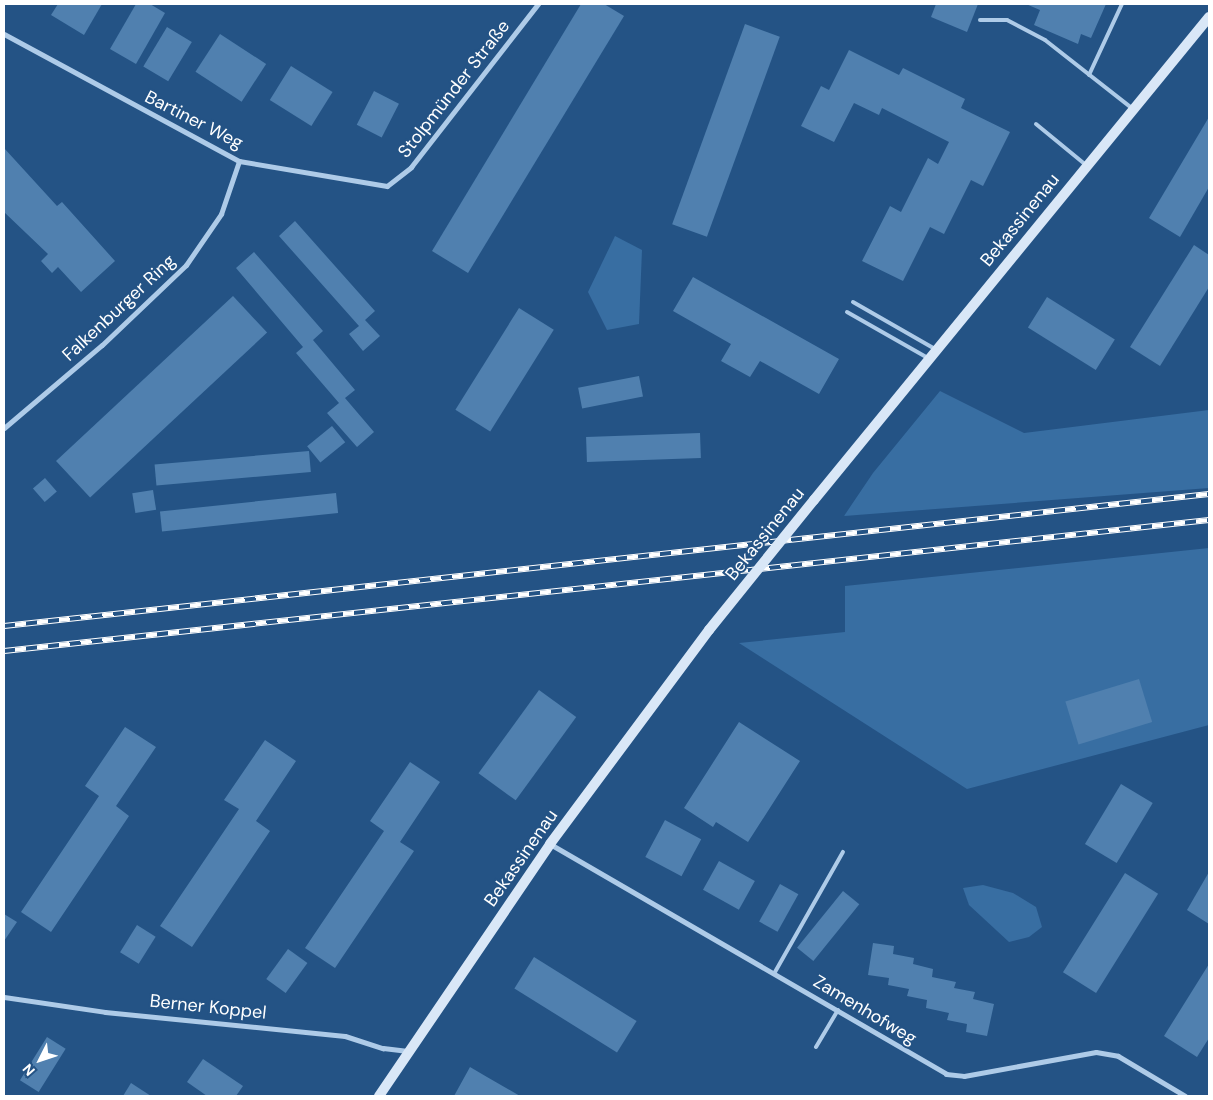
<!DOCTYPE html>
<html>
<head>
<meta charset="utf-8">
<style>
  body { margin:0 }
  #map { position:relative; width:1213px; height:1100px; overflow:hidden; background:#245385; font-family:"DM Sans",sans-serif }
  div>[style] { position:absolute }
  .green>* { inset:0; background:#386ea2 }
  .building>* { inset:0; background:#5080af; transform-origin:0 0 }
  .lane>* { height:4px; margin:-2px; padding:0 2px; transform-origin:2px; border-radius:2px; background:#aecbe8 }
  .street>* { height:5px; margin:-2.5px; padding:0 2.5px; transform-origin:2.5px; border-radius:2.5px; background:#aecbe8 }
  .secondary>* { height:10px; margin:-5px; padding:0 5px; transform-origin:5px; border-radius:5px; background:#d9e7f7 }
  .rail>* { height:5.5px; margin-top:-2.75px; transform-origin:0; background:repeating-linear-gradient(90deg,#245385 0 11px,#fff 0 22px); box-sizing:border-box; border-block:1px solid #fff }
  .secondary-bridge>* { height:10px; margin:-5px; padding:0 5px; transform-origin:5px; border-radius:5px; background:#d9e7f7 }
  span { translate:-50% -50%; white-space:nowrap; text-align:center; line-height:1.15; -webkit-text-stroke:4px #245385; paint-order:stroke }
  .street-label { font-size:18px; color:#fff }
  .frame { position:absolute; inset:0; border:5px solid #fff; pointer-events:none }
  .north { position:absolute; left:15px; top:1035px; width:50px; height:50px; -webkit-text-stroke:4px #245385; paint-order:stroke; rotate:229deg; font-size:14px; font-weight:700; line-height:20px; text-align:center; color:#fff }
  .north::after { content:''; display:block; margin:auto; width:18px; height:22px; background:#fff; clip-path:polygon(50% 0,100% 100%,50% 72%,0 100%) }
</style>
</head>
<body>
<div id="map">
  <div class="green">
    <div style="clip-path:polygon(615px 236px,642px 250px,639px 324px,607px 330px,588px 292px)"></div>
    <div style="clip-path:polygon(940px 391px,1024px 433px,1209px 410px,1209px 488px,844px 516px,873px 473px)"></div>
    <div style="clip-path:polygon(1209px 548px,1209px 725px,967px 789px,739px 643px,845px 632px,845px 586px)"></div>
    <div style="clip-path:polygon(983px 885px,1013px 893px,1036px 907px,1042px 927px,1029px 937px,1009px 942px,969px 905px,963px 888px)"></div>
  </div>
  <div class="building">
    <div style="clip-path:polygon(58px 4px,102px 4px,84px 35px,51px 15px)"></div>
    <div style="clip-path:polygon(136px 4px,150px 4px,165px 13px,136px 64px,110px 49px)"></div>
    <div style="clip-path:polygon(581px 4px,604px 4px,624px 16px,468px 273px,432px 251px)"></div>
    <div style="clip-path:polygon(936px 4px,978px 4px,967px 32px,931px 17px)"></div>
    <div style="clip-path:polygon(1026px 4px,1106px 4px,1091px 38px,1081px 34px,1078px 44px,1034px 25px,1040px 10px)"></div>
    <div style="left:745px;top:24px;width:37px;height:213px;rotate:20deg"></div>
    <div style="left:167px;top:27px;width:29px;height:46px;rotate:31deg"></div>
    <div style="left:220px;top:34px;width:55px;height:45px;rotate:33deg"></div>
    <div style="clip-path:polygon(849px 50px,899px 75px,903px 68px,965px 99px,961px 108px,1010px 132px,983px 186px,971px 180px,944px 234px,930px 227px,903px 281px,862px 261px,890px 206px,901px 212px,928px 158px,938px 164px,949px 142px,882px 108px,879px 115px,854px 103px,834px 142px,801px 126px,821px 86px,829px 90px)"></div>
    <div style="left:291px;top:66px;width:49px;height:40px;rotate:32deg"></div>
    <div style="left:374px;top:91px;width:28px;height:38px;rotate:27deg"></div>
    <div style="clip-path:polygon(1209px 117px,1209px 187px,1180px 237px,1149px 218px)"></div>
    <div style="clip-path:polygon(4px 148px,57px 206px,62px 202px,115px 261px,81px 292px,58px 267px,52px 273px,41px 261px,48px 254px,4px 212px)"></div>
    <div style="clip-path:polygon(295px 221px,375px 311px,365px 320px,380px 336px,363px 351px,349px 334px,359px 326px,279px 236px)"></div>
    <div style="clip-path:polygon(1194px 245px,1209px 255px,1209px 287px,1160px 366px,1130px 347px)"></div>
    <div style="clip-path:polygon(254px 252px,323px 331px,313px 340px,355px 390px,345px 398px,374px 432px,357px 447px,327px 413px,339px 403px,296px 353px,303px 347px,236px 268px)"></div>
    <div style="clip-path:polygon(693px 277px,839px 359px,819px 394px,760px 361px,750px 377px,721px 361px,731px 344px,673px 311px)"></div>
    <div style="left:233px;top:296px;width:50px;height:242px;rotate:47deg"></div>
    <div style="left:1047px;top:297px;width:80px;height:36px;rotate:32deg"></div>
    <div style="left:519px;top:308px;width:41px;height:120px;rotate:32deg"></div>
    <div style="left:639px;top:376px;width:21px;height:62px;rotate:79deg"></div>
    <div style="left:332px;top:426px;width:21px;height:32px;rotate:51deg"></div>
    <div style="left:700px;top:433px;width:25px;height:114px;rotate:88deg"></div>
    <div style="left:309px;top:451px;width:21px;height:155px;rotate:85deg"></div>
    <div style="left:45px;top:478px;width:18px;height:16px;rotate:49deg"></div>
    <div style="left:153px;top:490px;width:20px;height:21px;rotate:81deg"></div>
    <div style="left:336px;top:493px;width:20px;height:177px;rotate:84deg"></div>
    <div style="left:1139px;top:679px;width:45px;height:77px;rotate:73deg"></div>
    <div style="left:539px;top:690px;width:46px;height:103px;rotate:36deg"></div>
    <div style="clip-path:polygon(739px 722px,800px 761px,748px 842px,716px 822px,713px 827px,684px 808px)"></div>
    <div style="clip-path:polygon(125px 727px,156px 747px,116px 806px,129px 816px,51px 932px,21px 912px,99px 796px,85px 786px)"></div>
    <div style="clip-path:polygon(265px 740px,296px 761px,256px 821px,270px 831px,192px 947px,160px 926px,239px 809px,224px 800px)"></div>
    <div style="clip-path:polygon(410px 762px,440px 782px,400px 842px,414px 851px,335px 968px,305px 948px,384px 831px,370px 821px)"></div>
    <div style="left:1121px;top:784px;width:37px;height:70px;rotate:31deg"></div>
    <div style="left:665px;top:820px;width:41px;height:42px;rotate:28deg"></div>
    <div style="left:719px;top:861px;width:41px;height:33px;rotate:29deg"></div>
    <div style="clip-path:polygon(1209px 872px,1209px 924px,1187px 910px)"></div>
    <div style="left:1125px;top:873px;width:39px;height:117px;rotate:32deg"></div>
    <div style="left:780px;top:884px;width:21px;height:43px;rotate:29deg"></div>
    <div style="left:843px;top:891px;width:21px;height:73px;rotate:39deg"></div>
    <div style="clip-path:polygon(4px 914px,17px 922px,4px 941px)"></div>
    <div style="left:137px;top:925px;width:22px;height:32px;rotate:32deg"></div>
    <div style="clip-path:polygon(873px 943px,894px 946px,893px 954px,914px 958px,913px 964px,933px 969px,932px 977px,956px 982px,954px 988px,975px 992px,973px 999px,994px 1004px,987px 1036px,966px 1032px,967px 1024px,947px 1020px,949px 1013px,926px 1008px,927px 1000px,907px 996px,909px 989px,888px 985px,889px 978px,868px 975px)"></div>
    <div style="left:288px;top:949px;width:24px;height:37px;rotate:36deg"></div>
    <div style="left:534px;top:957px;width:121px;height:37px;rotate:32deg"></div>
    <div style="clip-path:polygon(1209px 964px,1209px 1038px,1197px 1057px,1164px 1036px)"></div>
    <div style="left:47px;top:1037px;width:22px;height:51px;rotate:32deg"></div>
    <div style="clip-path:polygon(203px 1059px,243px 1086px,236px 1096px,207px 1096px,187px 1082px)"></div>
    <div style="clip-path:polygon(470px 1067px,487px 1077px,520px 1096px,454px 1096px)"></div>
    <div style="clip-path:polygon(131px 1083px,151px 1096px,123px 1096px)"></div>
  </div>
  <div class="lane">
    <div style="left:980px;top:20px;width:27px"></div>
    <div style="left:1007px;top:20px;width:43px;rotate:27.8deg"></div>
    <div style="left:1045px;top:40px;width:112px;rotate:38.1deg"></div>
    <div style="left:1089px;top:75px;width:78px;rotate:-65.1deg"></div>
    <div style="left:1036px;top:124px;width:65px;rotate:39.4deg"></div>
    <div style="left:853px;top:302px;width:95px;rotate:29.8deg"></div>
    <div style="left:847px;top:312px;width:93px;rotate:29.6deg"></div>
    <div style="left:775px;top:972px;width:138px;rotate:-60.5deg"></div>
    <div style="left:816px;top:1047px;width:43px;rotate:-59.3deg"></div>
  </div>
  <div class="street">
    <div style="left:4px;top:34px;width:267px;rotate:28.4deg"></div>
    <div style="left:239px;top:161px;width:150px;rotate:9.6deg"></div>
    <div style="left:387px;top:186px;width:31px;rotate:-38deg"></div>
    <div style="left:411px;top:167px;width:207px;rotate:-52.1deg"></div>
    <div style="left:4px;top:428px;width:128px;rotate:-40.3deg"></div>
    <div style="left:102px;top:345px;width:116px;rotate:-43.6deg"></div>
    <div style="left:186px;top:265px;width:62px;rotate:-55.5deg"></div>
    <div style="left:221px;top:214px;width:56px;rotate:-71.2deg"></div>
    <div style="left:550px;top:844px;width:458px;rotate:30.1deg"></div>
    <div style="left:946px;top:1074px;width:18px;rotate:6deg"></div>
    <div style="left:964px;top:1076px;width:134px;rotate:-10.3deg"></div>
    <div style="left:1096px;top:1052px;width:22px;rotate:10deg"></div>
    <div style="left:1118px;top:1056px;width:78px;rotate:30.8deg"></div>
    <div style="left:4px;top:997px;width:102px;rotate:8.4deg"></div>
    <div style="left:105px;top:1012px;width:241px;rotate:5.7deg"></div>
    <div style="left:345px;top:1036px;width:40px;rotate:18deg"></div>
    <div style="left:383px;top:1048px;width:25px;rotate:7deg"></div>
  </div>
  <div class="secondary">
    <div style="left:814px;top:500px;width:624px;rotate:-50.72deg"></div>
    <div style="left:379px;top:1096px;width:305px;rotate:-55.8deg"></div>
    <div style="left:550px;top:844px;width:267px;rotate:-53.4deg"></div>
  </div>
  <div class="rail">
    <div style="left:4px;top:626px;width:1212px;rotate:-6.25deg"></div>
    <div style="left:4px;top:651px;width:1212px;rotate:-6.2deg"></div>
  </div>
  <div class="secondary-bridge">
    <div style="left:709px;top:630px;width:167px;rotate:-51.1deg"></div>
  </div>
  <div class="street-label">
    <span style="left:454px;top:89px;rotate:-52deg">Stolpmünder Straße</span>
    <span style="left:194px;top:120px;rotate:27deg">Bartiner Weg</span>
    <span style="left:1020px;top:220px;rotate:-51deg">Bekassinenau</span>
    <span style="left:119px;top:308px;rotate:-43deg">Falkenburger Ring</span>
    <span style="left:765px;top:534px;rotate:-51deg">Bekassinenau</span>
    <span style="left:521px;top:858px;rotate:-55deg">Bekassinenau</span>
    <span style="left:208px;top:1007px;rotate:6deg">Berner Koppel</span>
    <span style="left:865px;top:1010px;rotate:31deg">Zamenhofweg</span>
  </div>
  <div class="frame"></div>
  <div class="north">N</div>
</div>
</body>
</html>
